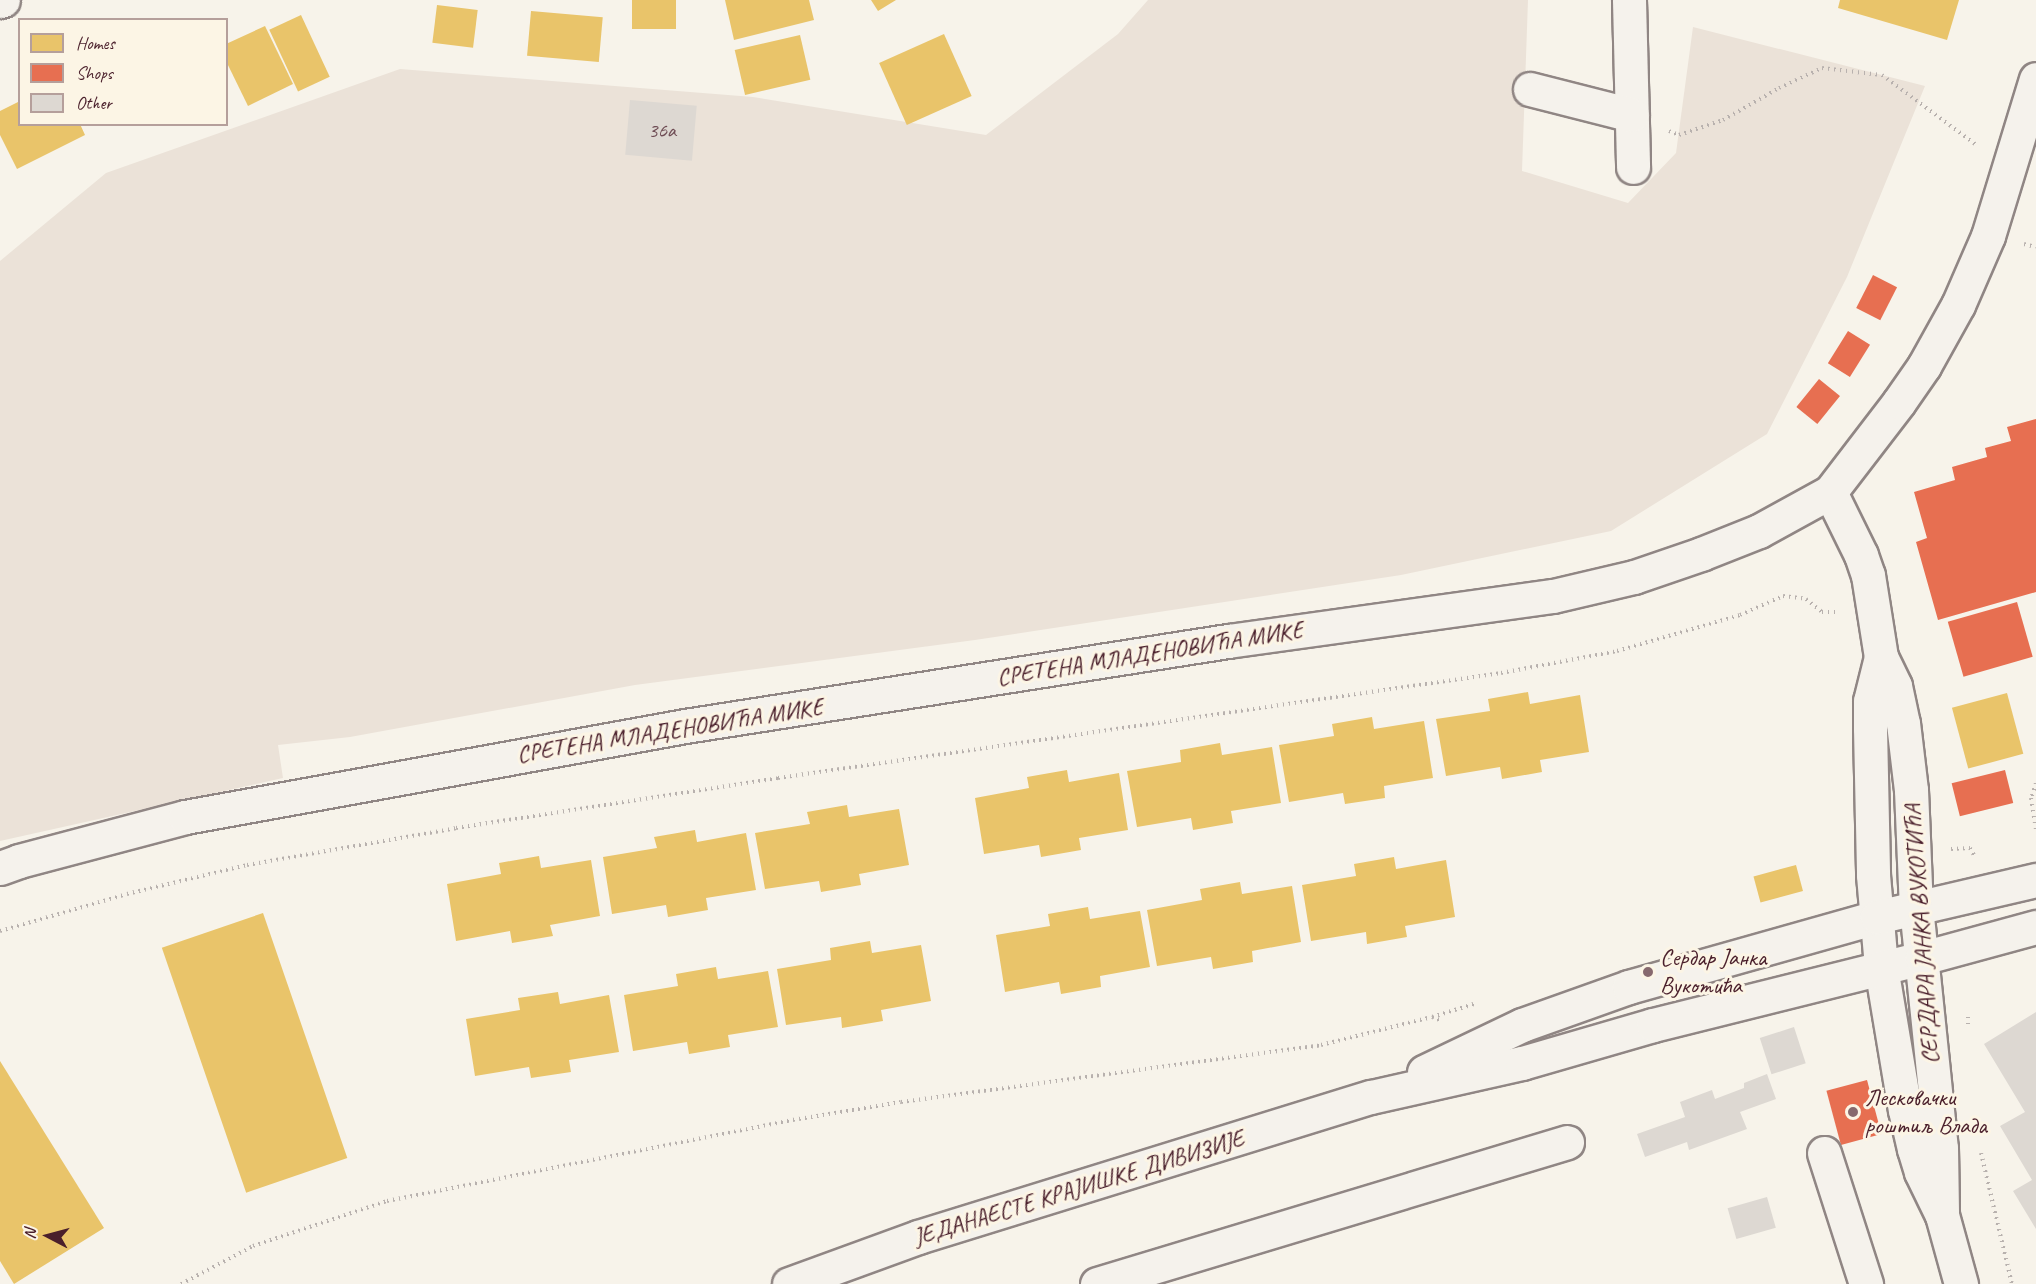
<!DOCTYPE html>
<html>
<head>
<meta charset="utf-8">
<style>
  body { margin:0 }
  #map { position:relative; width:2036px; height:1284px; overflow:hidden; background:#f7f3ea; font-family:Caveat,sans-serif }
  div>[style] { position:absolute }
  .green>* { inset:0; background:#ebe2d8 }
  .homes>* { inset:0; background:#e9c46a; transform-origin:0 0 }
  .shops>* { inset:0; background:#e76f51; transform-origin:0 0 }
  .building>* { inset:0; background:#ddd8d2; transform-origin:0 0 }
  .path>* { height:4px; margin-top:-2px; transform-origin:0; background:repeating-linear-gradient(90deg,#b8b1ae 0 1.5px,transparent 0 6px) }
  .roads { filter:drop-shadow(2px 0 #908684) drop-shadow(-2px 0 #908684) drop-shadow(0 2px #908684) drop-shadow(0 -2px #908684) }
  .minor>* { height:33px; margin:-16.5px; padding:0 16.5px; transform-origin:16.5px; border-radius:16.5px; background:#f5f2ec }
  .dots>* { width:16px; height:16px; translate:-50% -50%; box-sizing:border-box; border:3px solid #fcf5e5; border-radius:50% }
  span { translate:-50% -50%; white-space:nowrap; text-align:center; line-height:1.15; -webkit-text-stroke:6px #fcf5e5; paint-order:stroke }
  .number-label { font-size:21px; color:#6f4d55 }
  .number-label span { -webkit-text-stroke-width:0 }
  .street-label { font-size:24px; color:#4a1f2b }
  .poi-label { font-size:24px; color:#4a1f2b }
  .left { translate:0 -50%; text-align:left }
  .legend { position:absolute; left:18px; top:18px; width:210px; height:108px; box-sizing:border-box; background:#fcf5e5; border:2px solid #b59f9b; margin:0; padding:8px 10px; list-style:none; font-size:18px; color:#4a1f2b }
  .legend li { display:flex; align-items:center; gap:12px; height:30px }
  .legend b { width:30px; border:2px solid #b59f9b }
  .north { position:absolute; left:18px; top:1206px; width:60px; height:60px; -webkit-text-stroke:4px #fcf5e5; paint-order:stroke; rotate:276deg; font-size:16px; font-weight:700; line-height:24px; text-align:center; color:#4a1f2b }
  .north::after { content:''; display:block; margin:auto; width:21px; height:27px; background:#4a1f2b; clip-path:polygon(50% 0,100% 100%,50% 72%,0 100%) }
</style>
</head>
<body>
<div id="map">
  <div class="green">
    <div style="clip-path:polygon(1148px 0,1528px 0,1522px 171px,1628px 203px,1676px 153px,1693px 27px,1925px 86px,1847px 277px,1767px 434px,1611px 531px,1401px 575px,975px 640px,635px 685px,350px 737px,278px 745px,283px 778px,0 841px,0 261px,106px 173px,400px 69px,753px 97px,986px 135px,1118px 34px)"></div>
  </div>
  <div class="homes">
    <div style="left:632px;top:0;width:44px;height:29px"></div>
    <div style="clip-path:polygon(725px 0,809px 0,814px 20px,734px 40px)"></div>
    <div style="clip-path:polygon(871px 0,896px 0,878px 11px)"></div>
    <div style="clip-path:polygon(1840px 0,1959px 0,1947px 40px,1838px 8px)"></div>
    <div style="left:437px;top:5px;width:41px;height:38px;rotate:7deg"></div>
    <div style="left:531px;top:11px;width:72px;height:45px;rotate:5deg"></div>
    <div style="left:301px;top:15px;width:68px;height:35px;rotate:65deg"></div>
    <div style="clip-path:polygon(265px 26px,293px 84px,248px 106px,226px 61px,226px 44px)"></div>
    <div style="left:944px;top:34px;width:68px;height:71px;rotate:66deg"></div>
    <div style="left:800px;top:35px;width:46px;height:67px;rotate:77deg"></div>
    <div style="clip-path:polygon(20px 101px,20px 124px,80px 124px,85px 135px,17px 169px,0 135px,0 111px)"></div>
    <div style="clip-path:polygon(1528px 692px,1530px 704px,1580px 695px,1589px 752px,1540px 760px,1542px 772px,1502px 779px,1500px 767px,1446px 776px,1436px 719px,1490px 711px,1488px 699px)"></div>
    <div style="left:2007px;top:693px;width:63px;height:57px;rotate:75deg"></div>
    <div style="clip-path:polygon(1372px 717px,1374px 729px,1424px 721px,1433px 778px,1384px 786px,1385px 798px,1345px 804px,1343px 793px,1289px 802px,1279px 745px,1334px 736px,1332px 724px)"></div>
    <div style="clip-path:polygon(1220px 743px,1222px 755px,1272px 747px,1281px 803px,1231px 811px,1233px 823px,1193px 830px,1191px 818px,1137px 827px,1127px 771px,1181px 762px,1180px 750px)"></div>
    <div style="clip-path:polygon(1067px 770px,1069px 782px,1119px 773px,1128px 830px,1079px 838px,1081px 850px,1041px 857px,1039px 845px,984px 854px,975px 798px,1029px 788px,1027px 777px)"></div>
    <div style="clip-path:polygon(847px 805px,849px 817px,899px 809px,909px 865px,859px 874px,861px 885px,821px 892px,819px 881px,765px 889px,755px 833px,810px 824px,807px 812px)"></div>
    <div style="clip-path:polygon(695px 830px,697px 842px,746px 833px,756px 890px,706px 898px,708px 910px,668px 917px,666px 905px,612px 914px,603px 857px,657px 848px,654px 837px)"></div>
    <div style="clip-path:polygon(539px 856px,541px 868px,591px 860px,600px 916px,550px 925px,553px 936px,512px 943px,510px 931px,456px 941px,447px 884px,501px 874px,499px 863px)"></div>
    <div style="clip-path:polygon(1394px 857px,1396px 869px,1446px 860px,1455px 917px,1405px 926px,1407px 937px,1367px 944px,1366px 932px,1311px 941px,1302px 885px,1356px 876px,1354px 864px)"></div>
    <div style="left:1796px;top:865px;width:27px;height:44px;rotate:75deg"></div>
    <div style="clip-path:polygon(1240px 882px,1242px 894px,1292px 886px,1301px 942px,1252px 951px,1253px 962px,1213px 969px,1211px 957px,1157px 966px,1147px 910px,1202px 900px,1200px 889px)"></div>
    <div style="clip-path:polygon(1088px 907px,1090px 919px,1140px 911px,1150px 967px,1100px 976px,1101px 987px,1061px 994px,1059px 982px,1005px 992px,996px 935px,1050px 926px,1048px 914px)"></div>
    <div style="left:263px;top:913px;width:259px;height:107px;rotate:71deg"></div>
    <div style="clip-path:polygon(870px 941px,872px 953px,921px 945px,931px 1001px,881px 1010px,883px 1021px,842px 1028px,841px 1017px,786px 1025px,777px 969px,831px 960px,830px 948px)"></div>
    <div style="clip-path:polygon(716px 967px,718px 979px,768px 971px,778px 1027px,728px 1035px,730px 1047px,689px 1054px,687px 1042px,633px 1051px,624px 995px,678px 986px,676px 974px)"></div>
    <div style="clip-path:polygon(558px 992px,560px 1004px,609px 995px,619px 1052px,569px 1060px,571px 1072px,531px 1078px,529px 1067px,475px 1076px,466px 1019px,520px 1010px,518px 998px)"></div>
    <div style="clip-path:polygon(0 1061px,104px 1228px,14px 1284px,0 1261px)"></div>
  </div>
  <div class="shops">
    <div style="left:1873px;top:275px;width:27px;height:37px;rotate:27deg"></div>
    <div style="left:1848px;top:331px;width:26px;height:38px;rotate:32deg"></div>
    <div style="left:1819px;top:379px;width:27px;height:36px;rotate:39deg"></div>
    <div style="clip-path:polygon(2036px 419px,2036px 592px,1938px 620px,1916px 542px,1927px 538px,1914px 492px,1955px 480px,1952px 467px,1987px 457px,1985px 448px,2011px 441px,2007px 427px)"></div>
    <div style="left:2017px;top:602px;width:57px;height:72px;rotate:74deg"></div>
    <div style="left:2005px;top:770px;width:34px;height:55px;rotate:76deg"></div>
    <div style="left:1867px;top:1080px;width:56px;height:42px;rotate:75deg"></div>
  </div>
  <div class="building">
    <div style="left:630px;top:100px;width:67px;height:55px;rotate:5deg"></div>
    <div style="clip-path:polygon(2036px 1012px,2036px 1229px,2013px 1191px,2032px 1180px,2000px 1126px,2025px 1112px,1984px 1044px)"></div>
    <div style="left:1794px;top:1027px;width:38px;height:36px;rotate:72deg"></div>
    <div style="clip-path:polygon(1767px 1074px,1776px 1099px,1740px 1112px,1747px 1129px,1689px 1150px,1687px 1142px,1645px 1157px,1637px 1134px,1685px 1117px,1680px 1102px,1712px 1090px,1715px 1099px,1744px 1088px,1744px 1083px)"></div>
    <div style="left:1767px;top:1197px;width:32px;height:41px;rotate:74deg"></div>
  </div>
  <div class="path">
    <div style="left:1669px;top:131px;width:11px;rotate:22deg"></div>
    <div style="left:1679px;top:135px;width:46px;rotate:-18.8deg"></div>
    <div style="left:1723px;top:120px;width:64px;rotate:-29.7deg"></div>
    <div style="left:1779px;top:88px;width:47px;rotate:-24.9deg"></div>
    <div style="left:1822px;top:68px;width:60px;rotate:6.7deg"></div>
    <div style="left:1882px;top:75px;width:119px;rotate:36.5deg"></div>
    <div style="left:2024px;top:244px;width:12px;rotate:14deg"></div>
    <div style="left:2036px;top:783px;width:16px;rotate:108deg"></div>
    <div style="left:2031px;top:798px;width:32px;rotate:81deg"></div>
    <div style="left:1951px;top:849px;width:19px;rotate:-3deg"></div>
    <div style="left:1970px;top:848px;width:10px;rotate:61deg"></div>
    <div style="left:0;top:931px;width:132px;rotate:-16.2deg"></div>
    <div style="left:127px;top:894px;width:123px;rotate:-13.6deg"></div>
    <div style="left:247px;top:865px;width:212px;rotate:-10deg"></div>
    <div style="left:456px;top:828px;width:326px;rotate:-8.8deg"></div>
    <div style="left:778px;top:778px;width:731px;rotate:-8.26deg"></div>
    <div style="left:1501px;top:673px;width:118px;rotate:-10.7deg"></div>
    <div style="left:1617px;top:651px;width:128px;rotate:-16.3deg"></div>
    <div style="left:1740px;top:615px;width:47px;rotate:-23.8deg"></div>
    <div style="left:1783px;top:596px;width:23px;rotate:7deg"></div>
    <div style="left:1806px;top:599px;width:21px;rotate:39deg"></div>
    <div style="left:1822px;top:612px;width:15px"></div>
    <div style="left:1432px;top:1017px;width:44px;rotate:-17.2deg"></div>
    <div style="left:1968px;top:1024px;width:11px;rotate:-90deg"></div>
    <div style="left:1981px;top:1153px;width:135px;rotate:76.7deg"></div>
    <div style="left:181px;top:1284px;width:81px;rotate:-27.8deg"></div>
    <div style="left:253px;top:1246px;width:141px;rotate:-18.6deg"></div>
    <div style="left:387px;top:1201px;width:420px;rotate:-11.3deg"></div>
    <div style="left:799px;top:1119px;width:103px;rotate:-9.5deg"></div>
    <div style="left:901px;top:1102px;width:424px;rotate:-7.7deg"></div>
    <div style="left:1321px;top:1045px;width:114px;rotate:-14.2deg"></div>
    <div style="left:1432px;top:1017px;width:11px;rotate:22deg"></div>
  </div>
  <div class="roads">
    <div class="minor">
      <div style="left:1629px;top:0;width:167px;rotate:88.6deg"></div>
      <div style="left:0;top:1px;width:3px;rotate:-18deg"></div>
      <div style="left:1530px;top:89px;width:105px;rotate:14.3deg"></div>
      <div style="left:1830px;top:492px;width:70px;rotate:63.8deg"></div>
      <div style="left:1861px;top:555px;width:21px;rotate:71deg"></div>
      <div style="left:1868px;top:575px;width:83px;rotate:81deg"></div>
      <div style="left:1881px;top:657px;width:32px;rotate:64deg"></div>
      <div style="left:1895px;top:686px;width:38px;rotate:78deg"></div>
      <div style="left:1903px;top:723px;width:67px;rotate:83.2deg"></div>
      <div style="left:1911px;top:790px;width:117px;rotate:87.6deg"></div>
      <div style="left:1916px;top:907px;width:242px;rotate:84.1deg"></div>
      <div style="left:1941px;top:1148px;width:67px;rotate:89.1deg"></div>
      <div style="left:1881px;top:657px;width:45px;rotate:104deg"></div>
      <div style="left:1870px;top:701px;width:27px;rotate:90deg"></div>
      <div style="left:1870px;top:728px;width:147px;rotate:88.8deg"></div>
      <div style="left:1873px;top:875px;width:92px;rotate:85deg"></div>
      <div style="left:1881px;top:967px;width:145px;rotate:80.5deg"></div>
      <div style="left:1905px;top:1110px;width:40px;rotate:77deg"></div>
      <div style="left:1914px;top:1149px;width:24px;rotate:73deg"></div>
      <div style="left:1921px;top:1172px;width:48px;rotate:64deg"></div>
      <div style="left:1942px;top:1215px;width:72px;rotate:74.6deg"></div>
      <div style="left:0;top:868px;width:20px;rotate:-20deg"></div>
      <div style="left:19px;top:861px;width:172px;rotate:-14.8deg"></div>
      <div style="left:185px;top:817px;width:508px;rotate:-10.31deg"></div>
      <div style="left:685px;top:726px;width:550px;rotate:-8.9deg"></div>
      <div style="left:1228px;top:641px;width:328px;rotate:-7.9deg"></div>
      <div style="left:1553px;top:596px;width:83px;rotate:-13.2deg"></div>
      <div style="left:1634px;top:577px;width:71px;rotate:-18.9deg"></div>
      <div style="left:1701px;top:554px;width:62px;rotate:-21.6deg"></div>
      <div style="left:1759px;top:531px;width:81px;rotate:-28.8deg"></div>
      <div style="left:1830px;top:492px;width:113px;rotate:-52.5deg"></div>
      <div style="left:1899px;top:402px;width:44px;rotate:-55.2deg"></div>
      <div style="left:1924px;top:366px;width:70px;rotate:-60.9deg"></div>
      <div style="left:1958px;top:305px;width:75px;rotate:-66.5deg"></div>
      <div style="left:1988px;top:236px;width:164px;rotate:-73deg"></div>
      <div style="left:1424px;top:1072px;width:109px;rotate:-25.6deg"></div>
      <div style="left:1522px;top:1025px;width:114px;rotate:-19.6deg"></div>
      <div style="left:1629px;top:987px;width:258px;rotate:-15.8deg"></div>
      <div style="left:1877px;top:917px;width:163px;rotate:-13.1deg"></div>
      <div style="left:1824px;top:1153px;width:138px;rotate:72.2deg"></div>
      <div style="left:789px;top:1284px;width:137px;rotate:-20deg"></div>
      <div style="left:918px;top:1237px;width:474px;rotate:-17.2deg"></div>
      <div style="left:1371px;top:1097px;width:155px;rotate:-12.7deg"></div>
      <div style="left:1522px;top:1063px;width:136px;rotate:-16.2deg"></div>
      <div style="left:1653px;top:1025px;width:277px;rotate:-14deg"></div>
      <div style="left:1922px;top:958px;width:118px;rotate:-15.2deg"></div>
      <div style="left:1097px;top:1284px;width:491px;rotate:-16.8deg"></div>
    </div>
  </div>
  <div class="dots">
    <div style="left:1648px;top:972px;background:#87696e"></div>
    <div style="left:1853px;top:1112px;background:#87696e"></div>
  </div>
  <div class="number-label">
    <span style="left:662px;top:130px">36a</span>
  </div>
  <div class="street-label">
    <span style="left:1150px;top:654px;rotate:-9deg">СРЕТЕНА МЛАДЕНОВИЋА МИКЕ</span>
    <span style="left:670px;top:731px;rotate:-9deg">СРЕТЕНА МЛАДЕНОВИЋА МИКЕ</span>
    <span style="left:1922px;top:934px;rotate:-94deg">СЕРДАРА ЈАНКА ВУКОТИЋА</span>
    <span style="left:1079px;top:1188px;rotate:-17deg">ЈЕДАНАЕСТЕ КРАЈИШКЕ ДИВИЗИЈЕ</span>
  </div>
  <div class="poi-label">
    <span class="left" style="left:1660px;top:972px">Сердар Јанка<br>Вукотића</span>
    <span class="left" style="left:1865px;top:1112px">Лесковачки<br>роштиљ Влада</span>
  </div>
  <ul class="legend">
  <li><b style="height:16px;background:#e9c46a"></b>Homes</li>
  <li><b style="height:16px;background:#e76f51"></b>Shops</li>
  <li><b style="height:16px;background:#ddd8d2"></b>Other</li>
  </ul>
  <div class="north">N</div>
</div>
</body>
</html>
